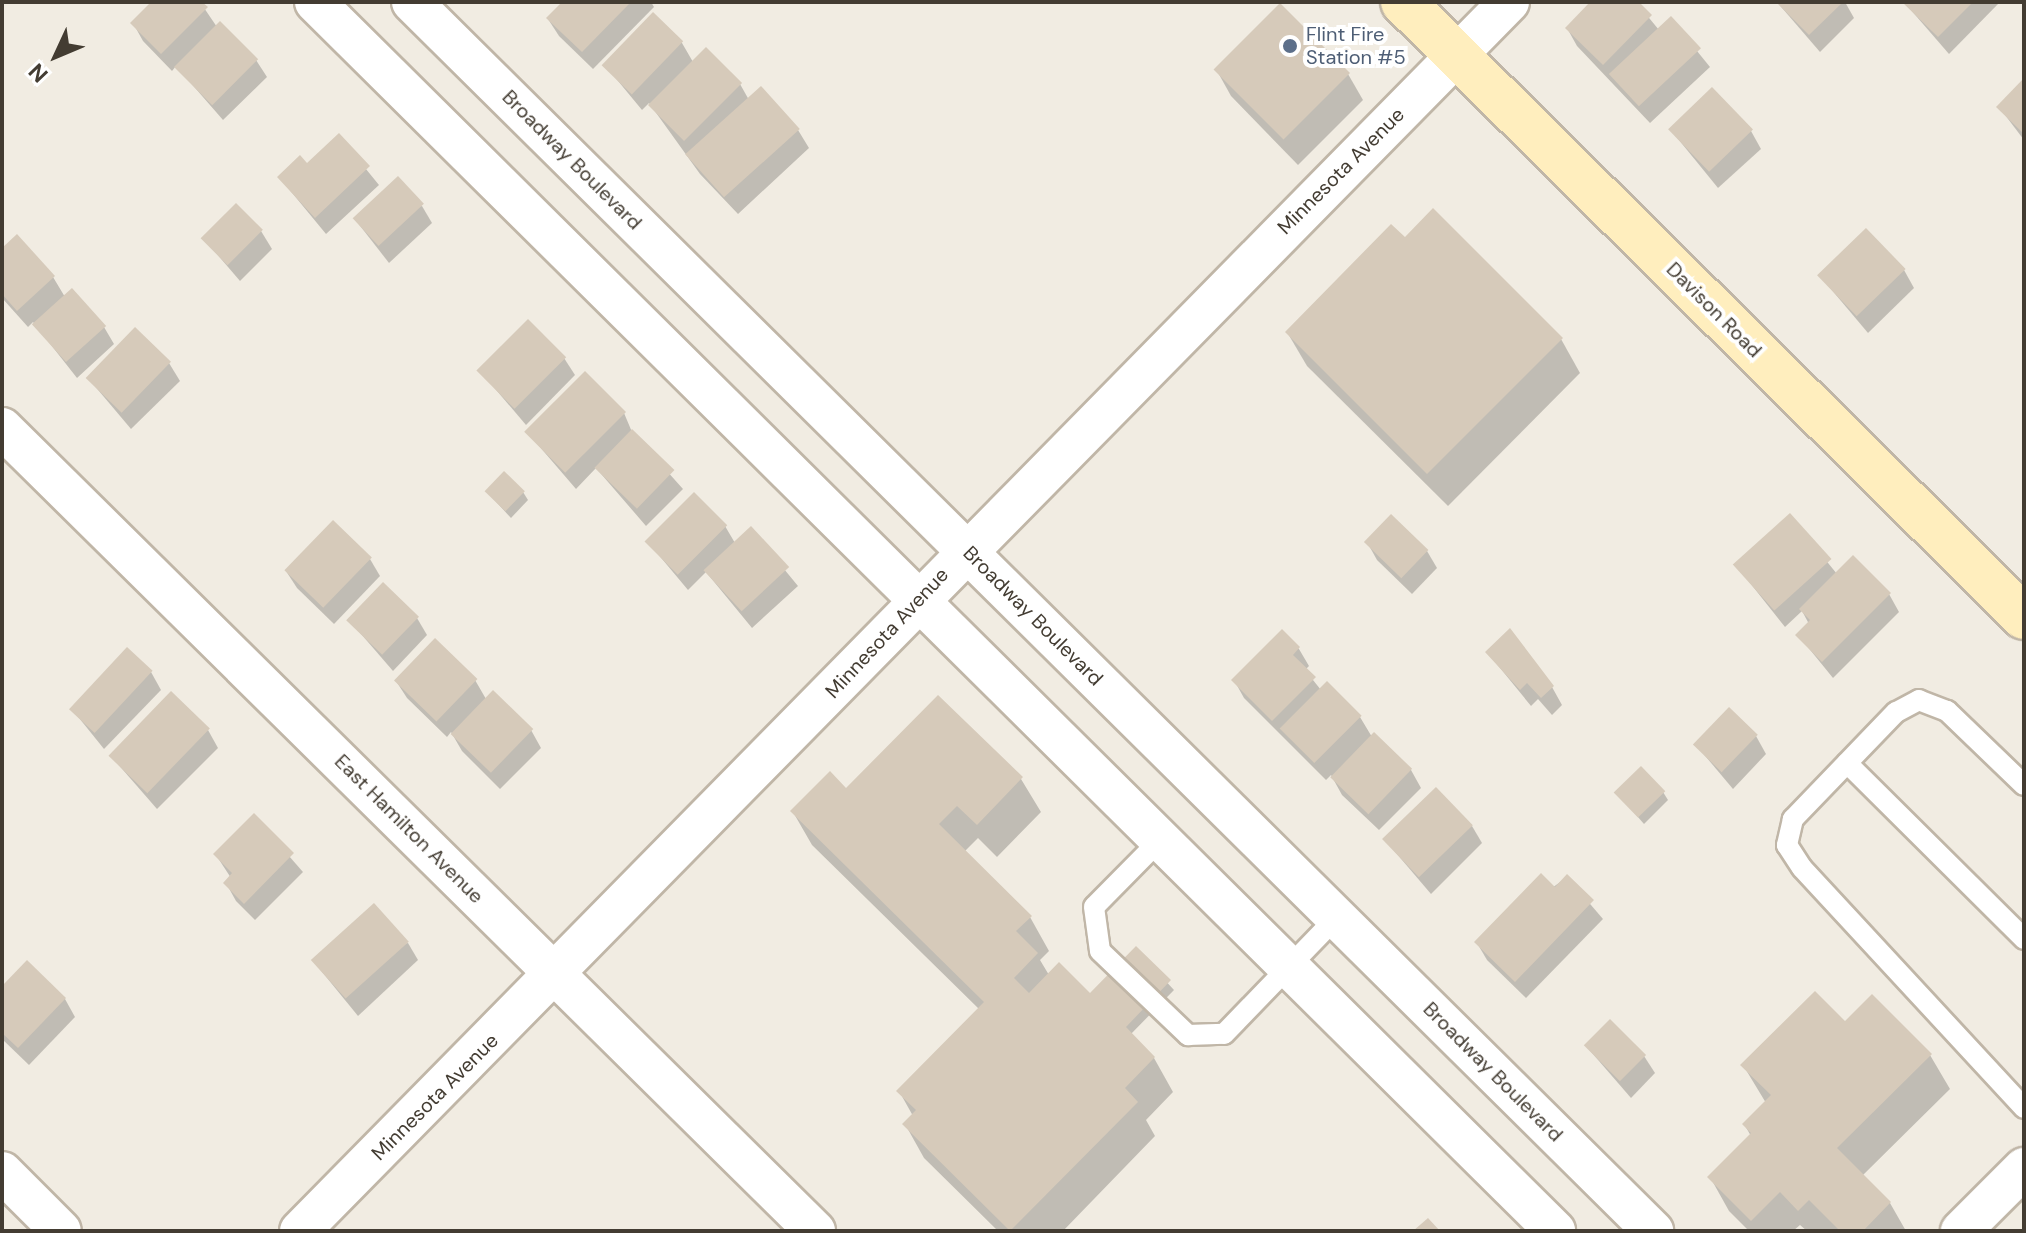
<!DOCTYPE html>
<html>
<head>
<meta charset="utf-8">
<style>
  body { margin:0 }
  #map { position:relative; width:2026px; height:1233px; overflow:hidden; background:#f1ece2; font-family:"DM Sans",sans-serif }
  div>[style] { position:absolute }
  .shadow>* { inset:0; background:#0003 }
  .building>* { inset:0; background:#d6caba; transform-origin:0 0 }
  .roads { filter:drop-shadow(2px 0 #c0b6a7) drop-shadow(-2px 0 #c0b6a7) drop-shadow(0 2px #c0b6a7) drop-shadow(0 -2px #c0b6a7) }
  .lane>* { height:20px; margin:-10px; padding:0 10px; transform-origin:10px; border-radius:10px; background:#fff }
  .street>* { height:40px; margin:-20px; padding:0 20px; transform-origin:20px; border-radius:20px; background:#fff }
  .secondary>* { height:44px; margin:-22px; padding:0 22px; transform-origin:22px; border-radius:22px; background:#ffeebe }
  .dots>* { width:22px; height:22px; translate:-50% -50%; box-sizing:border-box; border:4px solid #fff; border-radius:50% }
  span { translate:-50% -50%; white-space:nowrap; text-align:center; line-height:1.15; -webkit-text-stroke:8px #fff; paint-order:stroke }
  .service-label { font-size:20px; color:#4e5e75 }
  .left { translate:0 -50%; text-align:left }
  .street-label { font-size:20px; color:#433c32 }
  .frame { position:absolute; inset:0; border:4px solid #433c32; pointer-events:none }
  .north { position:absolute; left:16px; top:16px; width:80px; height:80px; -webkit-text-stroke:6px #fff; paint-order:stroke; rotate:226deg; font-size:22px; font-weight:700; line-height:32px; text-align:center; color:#433c32 }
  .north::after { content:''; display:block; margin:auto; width:28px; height:36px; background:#433c32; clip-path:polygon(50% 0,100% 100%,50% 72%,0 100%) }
</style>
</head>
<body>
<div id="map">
  <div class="shadow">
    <div style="clip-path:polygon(154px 2px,200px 2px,217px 27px,256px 60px,267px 77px,223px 120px,176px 66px,172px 71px,143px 41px,133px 23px)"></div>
    <div style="clip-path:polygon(565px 2px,651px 2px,654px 7px,593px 69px,559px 36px,548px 19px)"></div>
    <div style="clip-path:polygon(1593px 2px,1636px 2px,1659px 30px,1671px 19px,1710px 67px,1650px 123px,1577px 46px,1567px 28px)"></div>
    <div style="clip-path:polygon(1777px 2px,1845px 2px,1854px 18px,1820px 52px)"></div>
    <div style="clip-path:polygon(1904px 2px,2000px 2px,1949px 54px)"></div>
    <div style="clip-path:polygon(653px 15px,682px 43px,693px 62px,740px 84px,749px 100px,798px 130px,809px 148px,738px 214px,700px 174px,649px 103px,642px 110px,604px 64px)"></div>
    <div style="clip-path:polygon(1216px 69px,1348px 74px,1363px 100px,1298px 165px,1231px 96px)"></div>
    <div style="clip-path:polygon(2024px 81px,2024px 140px,1999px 107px)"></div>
    <div style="clip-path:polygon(1670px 129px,1751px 131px,1761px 149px,1718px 188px)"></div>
    <div style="clip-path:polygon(339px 136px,379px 185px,326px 234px,279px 177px,307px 166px)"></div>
    <div style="clip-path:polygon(422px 206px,432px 223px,389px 263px,354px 218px)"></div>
    <div style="clip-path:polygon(261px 231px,272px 249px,240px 281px,204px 239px)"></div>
    <div style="clip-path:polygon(1405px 240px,1561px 339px,1580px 373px,1448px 506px,1307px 366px,1287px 332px)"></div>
    <div style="clip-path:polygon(2px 251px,53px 277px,65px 297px,104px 327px,114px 344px,77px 378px,33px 322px,28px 327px,2px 298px)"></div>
    <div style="clip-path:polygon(1904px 270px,1914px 288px,1868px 333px,1820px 276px)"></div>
    <div style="clip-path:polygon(564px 358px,575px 375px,526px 425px,480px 371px)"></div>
    <div style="clip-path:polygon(169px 363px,180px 381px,131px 429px,88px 378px)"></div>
    <div style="clip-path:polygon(624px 413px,632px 432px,683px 489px,646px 526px,596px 468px,576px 489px,527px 432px)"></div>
    <div style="clip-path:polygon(487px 492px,523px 492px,528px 500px,511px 518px)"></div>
    <div style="clip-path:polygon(1790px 516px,1837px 574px,1889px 594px,1899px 612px,1833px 678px,1798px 635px,1809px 624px,1802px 611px,1785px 627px,1735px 564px)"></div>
    <div style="clip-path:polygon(725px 526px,735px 543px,751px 529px,798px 586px,752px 628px,706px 572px,688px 590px,647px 541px)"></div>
    <div style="clip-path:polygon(1367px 542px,1427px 551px,1437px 568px,1412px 594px,1377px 560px)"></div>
    <div style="clip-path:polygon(370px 559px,380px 576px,334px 624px,297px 588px,286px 571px)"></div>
    <div style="clip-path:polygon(417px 618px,427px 635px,393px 671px,349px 620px)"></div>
    <div style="clip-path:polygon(1282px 632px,1299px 649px,1309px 666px,1305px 670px,1321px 690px,1360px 717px,1372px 737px,1411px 770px,1421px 788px,1379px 830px,1342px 795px,1331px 775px,1326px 780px,1244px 698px,1234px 680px)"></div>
    <div style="clip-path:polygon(1487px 652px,1552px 687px,1562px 705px,1552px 715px,1538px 699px,1531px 706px)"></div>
    <div style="clip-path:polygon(151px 672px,161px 690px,104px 749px,71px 708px)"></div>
    <div style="clip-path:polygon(475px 680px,486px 699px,531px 730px,541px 748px,500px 789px,462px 751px,451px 732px,447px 737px,407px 698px,396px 681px)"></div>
    <div style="clip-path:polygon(208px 730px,218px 748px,157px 809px,110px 755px)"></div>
    <div style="clip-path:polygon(1756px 736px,1766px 754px,1733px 789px,1696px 745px)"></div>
    <div style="clip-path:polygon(1021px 779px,1041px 812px,997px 857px,978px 838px,964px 852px,1030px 917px,1049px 951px,1040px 960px,1049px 975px,1096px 1002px,1136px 949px,1174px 990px,1130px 1035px,1154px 1058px,1173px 1092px,1146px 1120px,1155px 1136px,1063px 1231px,998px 1231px,924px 1158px,905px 1124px,913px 1116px,899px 1091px,980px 1010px,812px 845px,793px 812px,846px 790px)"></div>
    <div style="clip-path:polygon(1663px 792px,1668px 800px,1644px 824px,1617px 793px)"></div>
    <div style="clip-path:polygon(254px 816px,303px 872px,255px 920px,236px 901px,226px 883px,231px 878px,216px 855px)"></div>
    <div style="clip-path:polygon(1472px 826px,1482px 843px,1431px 894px,1385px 840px)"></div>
    <div style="clip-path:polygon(1567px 877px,1603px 919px,1526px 998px,1487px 960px,1477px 943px)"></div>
    <div style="clip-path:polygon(408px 943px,418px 960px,358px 1016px,314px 962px)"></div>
    <div style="clip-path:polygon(2px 989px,65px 999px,75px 1017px,29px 1065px,2px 1039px)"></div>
    <div style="clip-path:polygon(1586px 1046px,1644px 1056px,1655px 1073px,1631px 1098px)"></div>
    <div style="clip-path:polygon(1930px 1055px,1950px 1089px,1862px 1176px,1890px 1203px,1906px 1231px,1807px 1231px,1800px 1225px,1793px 1231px,1749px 1231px,1729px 1211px,1710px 1177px,1751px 1136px,1744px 1124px,1766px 1103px,1743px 1065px)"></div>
  </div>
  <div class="building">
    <div style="clip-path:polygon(151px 2px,202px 2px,208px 7px,161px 54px,130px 23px)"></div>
    <div style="clip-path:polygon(562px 2px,631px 2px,582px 52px,546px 18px)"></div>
    <div style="clip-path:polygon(1590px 2px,1639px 2px,1652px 15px,1603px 65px,1565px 28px)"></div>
    <div style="clip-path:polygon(1776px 2px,1843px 2px,1809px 35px)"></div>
    <div style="clip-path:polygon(1902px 2px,1973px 2px,1938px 37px)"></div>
    <div style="left:1280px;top:3px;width:99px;height:94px;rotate:45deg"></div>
    <div style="left:653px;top:12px;width:42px;height:74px;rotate:44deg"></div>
    <div style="left:1671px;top:16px;width:44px;height:85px;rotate:47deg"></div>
    <div style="left:220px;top:21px;width:54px;height:65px;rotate:45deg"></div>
    <div style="left:706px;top:47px;width:51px;height:82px;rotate:45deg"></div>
    <div style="clip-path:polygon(2024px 78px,2024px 134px,1996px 107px)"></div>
    <div style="left:761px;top:86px;width:58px;height:102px;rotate:48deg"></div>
    <div style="left:1712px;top:87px;width:59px;height:61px;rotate:46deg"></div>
    <div style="clip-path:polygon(339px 133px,370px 166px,315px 218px,277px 177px,300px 155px,307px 163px)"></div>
    <div style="left:398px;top:176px;width:38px;height:62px;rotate:47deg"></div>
    <div style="left:236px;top:203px;width:38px;height:50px;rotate:45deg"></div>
    <div style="clip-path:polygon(1433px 208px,1563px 338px,1427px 474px,1285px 332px,1391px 224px,1405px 237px)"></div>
    <div style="left:1866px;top:228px;width:57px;height:68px;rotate:46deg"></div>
    <div style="clip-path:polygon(17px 234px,55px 276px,17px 311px,2px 294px,2px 248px)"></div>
    <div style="left:72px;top:288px;width:51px;height:54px;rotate:48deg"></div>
    <div style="left:528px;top:319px;width:54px;height:73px;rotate:45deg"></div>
    <div style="left:135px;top:327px;width:50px;height:71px;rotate:44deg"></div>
    <div style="left:585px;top:371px;width:58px;height:86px;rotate:45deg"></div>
    <div style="left:632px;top:429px;width:59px;height:54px;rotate:44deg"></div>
    <div style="left:504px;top:471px;width:29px;height:28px;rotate:44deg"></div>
    <div style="left:694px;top:492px;width:47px;height:70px;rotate:45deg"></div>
    <div style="left:1790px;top:513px;width:62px;height:77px;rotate:48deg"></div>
    <div style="left:1391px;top:514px;width:52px;height:39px;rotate:44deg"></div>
    <div style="left:333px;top:520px;width:54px;height:70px;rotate:44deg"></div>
    <div style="left:751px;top:526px;width:56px;height:65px;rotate:47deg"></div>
    <div style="clip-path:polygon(1853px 555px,1891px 593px,1822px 662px,1795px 635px,1810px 620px,1799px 609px)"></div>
    <div style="left:383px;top:582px;width:50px;height:53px;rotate:44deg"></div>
    <div style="clip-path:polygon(1510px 628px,1554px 686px,1541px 698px,1527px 683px,1520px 690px,1485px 652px)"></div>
    <div style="clip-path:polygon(1282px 629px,1300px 647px,1293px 655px,1316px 677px,1272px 721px,1231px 680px)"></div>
    <div style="left:435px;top:638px;width:59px;height:59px;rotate:44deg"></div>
    <div style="left:127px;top:647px;width:35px;height:85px;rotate:43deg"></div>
    <div style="left:1327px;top:681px;width:49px;height:67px;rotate:45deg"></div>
    <div style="left:493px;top:690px;width:56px;height:61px;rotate:44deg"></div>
    <div style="left:171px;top:691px;width:54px;height:90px;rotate:44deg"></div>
    <div style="clip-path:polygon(938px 695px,1023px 777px,977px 825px,957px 806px,939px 824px,1032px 916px,1016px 931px,1038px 953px,1014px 978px,1029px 993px,1059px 962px,1090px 993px,1136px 946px,1171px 980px,1126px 1027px,1155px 1057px,1125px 1088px,1138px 1102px,1010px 1231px,902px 1124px,916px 1110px,896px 1091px,984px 1002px,790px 811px,830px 771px,846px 788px)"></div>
    <div style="left:1729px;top:707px;width:40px;height:52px;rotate:44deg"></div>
    <div style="left:1374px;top:732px;width:53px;height:63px;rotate:44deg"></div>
    <div style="left:1641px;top:766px;width:35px;height:38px;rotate:46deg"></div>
    <div style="left:1436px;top:787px;width:53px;height:75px;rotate:46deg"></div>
    <div style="clip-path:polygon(254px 813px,294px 853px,244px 904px,223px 883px,232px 873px,213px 854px)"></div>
    <div style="clip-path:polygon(1541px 873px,1555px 887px,1567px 874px,1594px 900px,1515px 982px,1474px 942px)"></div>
    <div style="left:374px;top:903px;width:52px;height:85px;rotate:48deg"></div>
    <div style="clip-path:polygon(27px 960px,66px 998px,18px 1048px,2px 1033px,2px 986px)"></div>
    <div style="clip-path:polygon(1815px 991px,1845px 1021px,1872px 994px,1932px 1054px,1837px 1148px,1891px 1202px,1863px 1231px,1840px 1231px,1809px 1200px,1798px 1211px,1780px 1192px,1751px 1221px,1707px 1177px,1751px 1133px,1742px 1124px,1771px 1095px,1740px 1065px)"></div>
    <div style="left:1610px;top:1019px;width:51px;height:37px;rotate:45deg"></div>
    <div style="clip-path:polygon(1428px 1218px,1440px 1231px,1413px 1231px)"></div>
  </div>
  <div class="roads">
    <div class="lane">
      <div style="left:1847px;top:763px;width:250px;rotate:44.8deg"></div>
      <div style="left:2024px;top:785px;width:107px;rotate:-136.1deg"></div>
      <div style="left:1947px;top:711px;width:30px;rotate:-159deg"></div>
      <div style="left:1919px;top:700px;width:26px;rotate:152deg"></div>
      <div style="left:1896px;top:712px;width:149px;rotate:133.9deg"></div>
      <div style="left:1793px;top:819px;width:27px;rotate:103deg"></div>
      <div style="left:1787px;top:845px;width:27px;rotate:57deg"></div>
      <div style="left:1802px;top:868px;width:327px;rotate:47.2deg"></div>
      <div style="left:1161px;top:839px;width:95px;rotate:134.6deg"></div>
      <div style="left:1094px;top:907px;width:44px;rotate:82.2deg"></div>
      <div style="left:1100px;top:951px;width:122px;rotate:43.7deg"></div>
      <div style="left:1188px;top:1035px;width:36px;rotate:-2deg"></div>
      <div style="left:1224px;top:1034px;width:163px;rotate:-46deg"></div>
    </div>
    <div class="street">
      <div style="left:315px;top:2px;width:1746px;rotate:44.74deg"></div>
      <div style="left:412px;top:2px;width:1747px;rotate:44.72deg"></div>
      <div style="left:2px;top:428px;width:1143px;rotate:44.65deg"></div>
      <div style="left:2px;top:1172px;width:83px;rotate:45deg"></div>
      <div style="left:300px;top:1231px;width:1724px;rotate:-45.47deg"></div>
      <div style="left:1961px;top:1231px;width:89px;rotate:-45deg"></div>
    </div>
    <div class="secondary">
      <div style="left:1403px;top:2px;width:874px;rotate:44.72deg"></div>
    </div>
  </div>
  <div class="dots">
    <div style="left:1290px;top:46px;background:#5c6f8a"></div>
  </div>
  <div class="service-label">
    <span class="left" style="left:1306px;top:46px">Flint Fire<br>Station #5</span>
  </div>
  <div class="street-label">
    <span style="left:572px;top:160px;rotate:45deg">Broadway Boulevard</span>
    <span style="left:1341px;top:171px;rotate:-45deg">Minnesota Avenue</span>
    <span style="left:1714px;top:310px;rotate:45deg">Davison Road</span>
    <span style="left:1033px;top:616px;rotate:45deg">Broadway Boulevard</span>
    <span style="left:887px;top:633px;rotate:-47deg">Minnesota Avenue</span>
    <span style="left:409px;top:829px;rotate:45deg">East Hamilton Avenue</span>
    <span style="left:1493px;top:1072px;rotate:45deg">Broadway Boulevard</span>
    <span style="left:435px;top:1097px;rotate:-45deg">Minnesota Avenue</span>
  </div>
  <div class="frame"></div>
  <div class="north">N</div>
</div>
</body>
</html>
